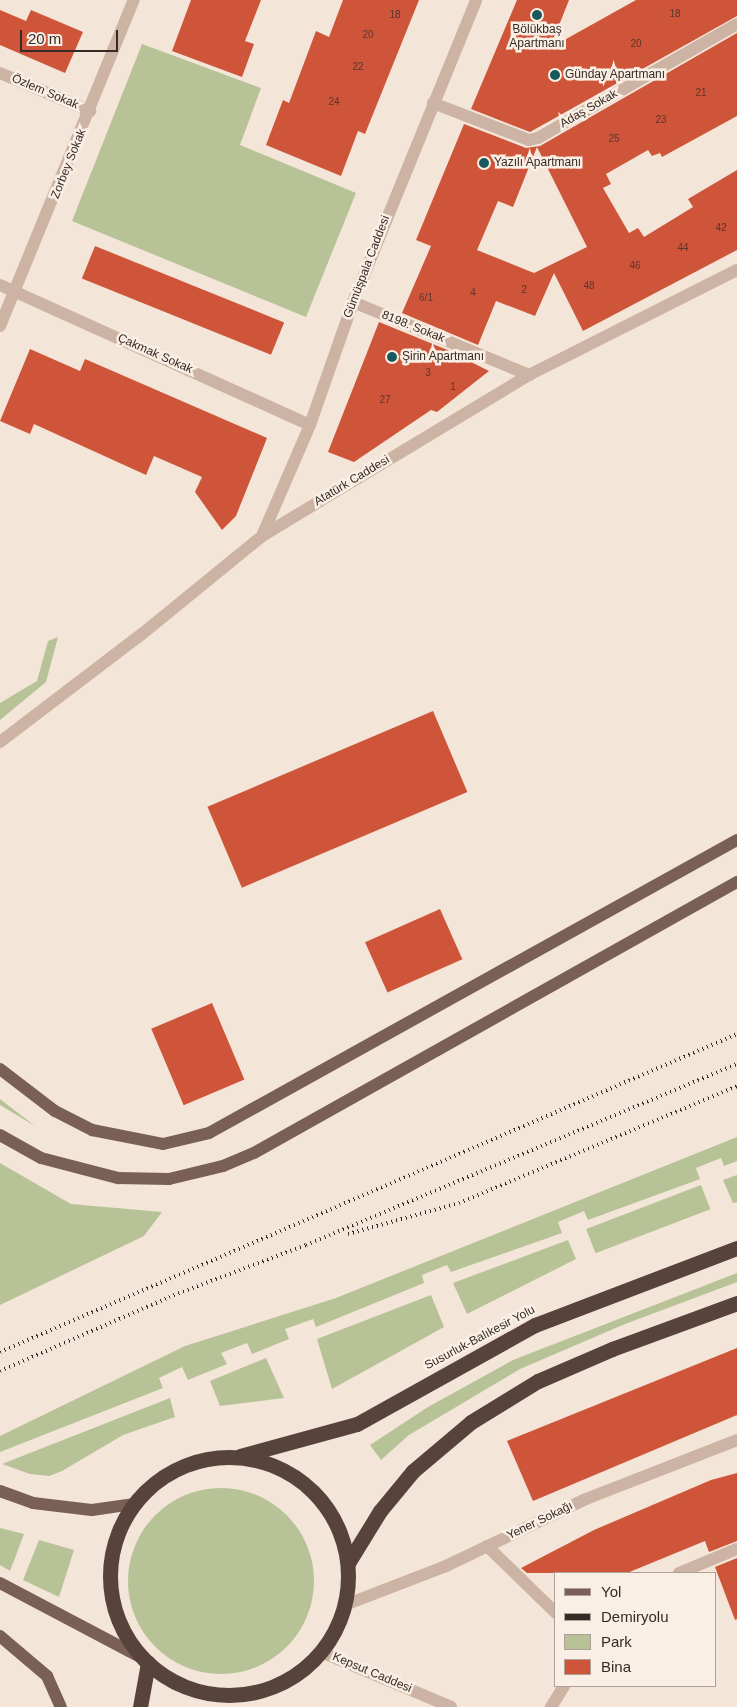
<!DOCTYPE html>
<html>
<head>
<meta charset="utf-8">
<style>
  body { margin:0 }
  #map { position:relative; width:737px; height:1707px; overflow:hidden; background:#f3e5d8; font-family:Helvetica,sans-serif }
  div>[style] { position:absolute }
  .green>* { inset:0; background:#b7c397; transform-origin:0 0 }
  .round { border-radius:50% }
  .building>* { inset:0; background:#cf553a; transform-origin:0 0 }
  .minor>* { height:12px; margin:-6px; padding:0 6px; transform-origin:6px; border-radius:6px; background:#ccb3a3 }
  .major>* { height:12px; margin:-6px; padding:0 6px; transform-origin:6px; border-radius:6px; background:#7a5f56 }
  .highway>* { height:15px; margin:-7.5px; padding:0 7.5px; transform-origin:7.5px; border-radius:7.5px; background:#58433c }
  .highway>.ring { margin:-7.5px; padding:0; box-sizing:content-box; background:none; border:15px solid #58433c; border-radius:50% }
  .rail>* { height:4px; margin-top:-2px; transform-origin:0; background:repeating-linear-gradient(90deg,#362a26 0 1px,transparent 0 5px) }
  .dots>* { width:14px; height:14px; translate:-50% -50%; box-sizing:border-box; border:2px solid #faefe5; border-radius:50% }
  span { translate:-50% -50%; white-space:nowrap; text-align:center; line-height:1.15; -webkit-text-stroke:5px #faefe5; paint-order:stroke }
  .number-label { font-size:10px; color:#5c352b }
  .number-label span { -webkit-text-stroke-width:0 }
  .poi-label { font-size:12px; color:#362a26 }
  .left { translate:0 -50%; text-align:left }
  .street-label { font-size:12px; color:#362a26 }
  .legend { position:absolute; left:554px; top:1572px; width:162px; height:115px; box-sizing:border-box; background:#faefe5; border:1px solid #aca099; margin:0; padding:6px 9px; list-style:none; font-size:15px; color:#362a26 }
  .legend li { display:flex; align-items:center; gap:10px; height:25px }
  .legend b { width:25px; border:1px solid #aca099 }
  .scale { position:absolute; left:20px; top:30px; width:98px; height:22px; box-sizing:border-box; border:2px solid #362a26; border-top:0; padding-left:6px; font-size:15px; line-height:18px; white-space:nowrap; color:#362a26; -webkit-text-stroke:4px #faefe5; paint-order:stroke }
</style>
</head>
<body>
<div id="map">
  <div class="green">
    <div style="clip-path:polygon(142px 44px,261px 88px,240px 145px,356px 193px,306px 317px,72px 221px)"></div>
    <div style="clip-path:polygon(58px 637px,46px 682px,0 720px,0 703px,37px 681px,48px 641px)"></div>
    <div style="clip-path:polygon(0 1099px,35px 1126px,0 1105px)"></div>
    <div style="clip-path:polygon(737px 1137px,737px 1161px,724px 1166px,721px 1158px,696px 1168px,700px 1179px,588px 1220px,584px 1211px,558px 1222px,562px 1233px,451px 1272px,447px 1265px,422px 1275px,424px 1283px,316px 1327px,313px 1319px,285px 1329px,289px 1339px,252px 1354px,247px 1343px,221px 1353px,227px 1364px,188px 1380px,182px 1367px,159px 1378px,163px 1388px,0 1452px,0 1436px,185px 1346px,336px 1298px)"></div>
    <div style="clip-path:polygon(0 1163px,71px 1204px,162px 1212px,144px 1236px,0 1305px)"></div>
    <div style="clip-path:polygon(737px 1175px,737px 1202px,733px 1203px,723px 1180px)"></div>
    <div style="left:701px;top:1185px;width:26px;height:123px;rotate:69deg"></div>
    <div style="clip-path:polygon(568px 1240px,576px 1259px,467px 1314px,453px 1283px)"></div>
    <div style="clip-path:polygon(737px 1273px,737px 1282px,625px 1324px,520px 1369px,409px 1435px,381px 1460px,370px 1445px,428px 1407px,513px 1360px)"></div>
    <div style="clip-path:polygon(431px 1295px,444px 1327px,332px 1389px,317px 1339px)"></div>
    <div style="clip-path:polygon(266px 1358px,284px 1398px,220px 1406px,210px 1381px)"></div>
    <div style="clip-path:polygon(170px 1398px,175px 1417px,123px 1435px,62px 1471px,49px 1476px,30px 1474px,2px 1464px)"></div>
    <div class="round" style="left:128px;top:1488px;width:186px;height:186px"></div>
    <div style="clip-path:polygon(0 1528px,24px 1534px,10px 1571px,0 1565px)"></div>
    <div style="clip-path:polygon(39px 1540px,74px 1550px,59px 1597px,23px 1580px)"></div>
  </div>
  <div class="building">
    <div style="clip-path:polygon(191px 0,261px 0,245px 41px,254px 44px,242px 77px,172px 51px)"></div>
    <div style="clip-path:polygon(343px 0,419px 0,365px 134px,358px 131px,341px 176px,266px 145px,283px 100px,289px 103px,316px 31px,329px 37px)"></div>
    <div style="clip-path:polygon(517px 0,569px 0,550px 48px,636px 0,737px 0,737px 16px,530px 132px,471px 109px)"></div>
    <div style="clip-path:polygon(0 10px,26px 21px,31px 10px,83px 32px,65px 73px,0 45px)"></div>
    <div style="clip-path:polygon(evenodd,737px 33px,737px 116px,662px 157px,660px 153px,652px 156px,648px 150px,606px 174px,611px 184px,603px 188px,629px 233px,638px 228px,644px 237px,693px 207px,688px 199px,737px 170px,737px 250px,583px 331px,554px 273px,535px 316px,496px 301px,478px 345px,402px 313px,431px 246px,416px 240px,464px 124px,526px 148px,540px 146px,737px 33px,537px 147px,587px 247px,534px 273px,477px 250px,498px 201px,513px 207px,537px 147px)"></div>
    <div style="left:95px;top:246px;width:204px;height:35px;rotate:22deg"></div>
    <div style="clip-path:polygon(379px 322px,472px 360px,471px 362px,489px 371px,437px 412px,431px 410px,354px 462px,328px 452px)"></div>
    <div style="clip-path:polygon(30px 349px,80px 371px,85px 359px,267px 438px,236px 516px,222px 530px,195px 492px,202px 477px,154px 456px,146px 475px,34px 424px,30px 434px,0 421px)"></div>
    <div style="left:433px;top:711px;width:88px;height:245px;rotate:67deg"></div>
    <div style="left:440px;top:909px;width:55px;height:82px;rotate:66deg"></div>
    <div style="left:212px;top:1003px;width:83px;height:66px;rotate:67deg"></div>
    <div style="clip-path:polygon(737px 1348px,737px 1415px,533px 1501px,507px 1441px)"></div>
    <div style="clip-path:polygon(737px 1473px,737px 1541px,709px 1552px,705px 1541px,627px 1573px,527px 1573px,521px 1568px,594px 1530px,711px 1480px)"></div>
    <div style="clip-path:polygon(737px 1558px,737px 1619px,735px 1620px,715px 1567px)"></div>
  </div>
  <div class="minor">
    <div style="left:0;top:73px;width:98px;rotate:22.9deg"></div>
    <div style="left:433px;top:103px;width:103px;rotate:21.1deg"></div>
    <div style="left:529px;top:140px;width:9px;rotate:-13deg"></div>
    <div style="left:538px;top:138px;width:229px;rotate:-29.8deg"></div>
    <div style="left:0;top:285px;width:340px;rotate:24.3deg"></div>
    <div style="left:353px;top:302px;width:191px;rotate:22.5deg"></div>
    <div style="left:0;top:326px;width:352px;rotate:-67.7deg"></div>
    <div style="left:262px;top:536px;width:121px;rotate:-66.6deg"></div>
    <div style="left:310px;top:425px;width:130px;rotate:-70.7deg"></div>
    <div style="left:353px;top:302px;width:326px;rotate:-67.8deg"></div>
    <div style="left:0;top:742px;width:178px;rotate:-37.3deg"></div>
    <div style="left:142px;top:634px;width:155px;rotate:-39.2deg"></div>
    <div style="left:262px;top:536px;width:312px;rotate:-31.1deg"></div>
    <div style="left:529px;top:375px;width:233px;rotate:-26.8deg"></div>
    <div style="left:487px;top:1546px;width:96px;rotate:44.2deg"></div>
    <div style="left:679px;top:1573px;width:63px;rotate:-22.5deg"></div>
    <div style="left:345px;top:1605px;width:108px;rotate:-21.1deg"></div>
    <div style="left:446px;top:1566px;width:155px;rotate:-25.6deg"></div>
    <div style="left:586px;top:1499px;width:162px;rotate:-21.3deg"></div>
    <div style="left:321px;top:1652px;width:141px;rotate:22.9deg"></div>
    <div style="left:551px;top:1707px;width:25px;rotate:-58deg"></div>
  </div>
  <div class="major">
    <div style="left:0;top:1069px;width:69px;rotate:37.4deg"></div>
    <div style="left:55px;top:1111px;width:42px;rotate:27.2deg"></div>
    <div style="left:92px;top:1130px;width:72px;rotate:11.2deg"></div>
    <div style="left:163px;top:1144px;width:47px;rotate:-13.4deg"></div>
    <div style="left:209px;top:1133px;width:604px;rotate:-29.03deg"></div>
    <div style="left:0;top:1135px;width:47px;rotate:29.3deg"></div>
    <div style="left:41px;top:1158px;width:80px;rotate:14.6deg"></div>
    <div style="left:118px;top:1178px;width:51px;rotate:1.1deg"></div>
    <div style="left:169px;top:1179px;width:56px;rotate:-13.5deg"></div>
    <div style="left:223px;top:1166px;width:34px;rotate:-23deg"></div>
    <div style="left:254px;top:1153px;width:554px;rotate:-29.3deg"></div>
    <div style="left:0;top:1491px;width:35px;rotate:20deg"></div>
    <div style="left:33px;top:1503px;width:59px;rotate:6.8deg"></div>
    <div style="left:92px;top:1510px;width:41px;rotate:-8.3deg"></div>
    <div style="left:0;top:1583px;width:161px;rotate:27.8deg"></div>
    <div style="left:0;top:1636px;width:62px;rotate:40.4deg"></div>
    <div style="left:47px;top:1676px;width:34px;rotate:66deg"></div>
  </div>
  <div class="highway">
    <div style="left:240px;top:1456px;width:121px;rotate:-15.3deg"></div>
    <div style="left:357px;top:1424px;width:204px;rotate:-29.1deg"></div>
    <div style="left:535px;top:1325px;width:216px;rotate:-20.9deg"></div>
    <div class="ring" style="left:110px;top:1457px;width:223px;height:223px"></div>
    <div style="left:348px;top:1563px;width:61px;rotate:-58.4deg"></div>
    <div style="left:380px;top:1511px;width:52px;rotate:-50.5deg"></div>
    <div style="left:413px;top:1471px;width:76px;rotate:-40.2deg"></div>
    <div style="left:471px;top:1422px;width:79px;rotate:-31.5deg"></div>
    <div style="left:538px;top:1381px;width:81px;rotate:-23.4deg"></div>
    <div style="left:612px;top:1349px;width:133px;rotate:-20.2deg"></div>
    <div style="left:140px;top:1707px;width:45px;rotate:-79.7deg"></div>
  </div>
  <div class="rail">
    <div style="left:348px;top:1234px;width:115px;rotate:-15.6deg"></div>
    <div style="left:459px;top:1203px;width:302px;rotate:-22.8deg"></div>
    <div style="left:0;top:1352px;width:803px;rotate:-23.34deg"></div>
    <div style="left:0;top:1371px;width:184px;rotate:-23.6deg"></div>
    <div style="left:169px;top:1297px;width:147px;rotate:-20.8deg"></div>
    <div style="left:306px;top:1245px;width:467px;rotate:-22.8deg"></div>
  </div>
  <div class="dots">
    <div style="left:537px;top:15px;background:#185a5b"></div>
    <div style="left:555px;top:75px;background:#185a5b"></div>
    <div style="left:484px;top:163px;background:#185a5b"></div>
    <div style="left:392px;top:357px;background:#185a5b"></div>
  </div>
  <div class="number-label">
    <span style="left:675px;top:14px">18</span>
    <span style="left:395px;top:15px">18</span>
    <span style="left:368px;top:35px">20</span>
    <span style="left:636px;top:44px">20</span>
    <span style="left:358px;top:67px">22</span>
    <span style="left:701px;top:93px">21</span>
    <span style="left:334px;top:102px">24</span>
    <span style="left:661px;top:120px">23</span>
    <span style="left:614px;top:139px">25</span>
    <span style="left:721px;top:228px">42</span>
    <span style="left:683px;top:248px">44</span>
    <span style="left:635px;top:266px">46</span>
    <span style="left:589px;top:286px">48</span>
    <span style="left:524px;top:290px">2</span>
    <span style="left:473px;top:293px">4</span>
    <span style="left:426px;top:298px">6/1</span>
    <span style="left:428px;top:373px">3</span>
    <span style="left:453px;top:387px">1</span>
    <span style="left:385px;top:400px">27</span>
  </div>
  <div class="poi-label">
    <span style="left:537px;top:37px">Bölükbaş<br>Apartmanı</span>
    <span class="left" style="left:565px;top:75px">Günday Apartmanı</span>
    <span class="left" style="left:494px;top:163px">Yazılı Apartmanı</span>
    <span class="left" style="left:402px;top:357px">Şirin Apartmanı</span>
  </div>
  <div class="street-label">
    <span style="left:45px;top:92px;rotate:23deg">Özlem Sokak</span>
    <span style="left:589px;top:109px;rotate:-30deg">Adaş Sokak</span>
    <span style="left:69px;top:164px;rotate:-68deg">Zorbey Sokak</span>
    <span style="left:367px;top:267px;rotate:-69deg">Gümüşpala Caddesi</span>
    <span style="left:413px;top:327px;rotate:22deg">8198. Sokak</span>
    <span style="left:155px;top:354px;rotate:24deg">Çakmak Sokak</span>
    <span style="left:352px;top:481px;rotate:-31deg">Atatürk Caddesi</span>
    <span style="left:480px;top:1338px;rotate:-28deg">Susurluk-Balıkesir Yolu</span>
    <span style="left:540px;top:1521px;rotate:-26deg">Yener Sokağı</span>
    <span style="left:372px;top:1673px;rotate:23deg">Kepsut Caddesi</span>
  </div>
  <ul class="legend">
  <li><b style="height:6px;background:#7a5f56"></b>Yol</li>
  <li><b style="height:6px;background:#362a26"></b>Demiryolu</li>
  <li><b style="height:14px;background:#b7c397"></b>Park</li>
  <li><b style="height:14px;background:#cf553a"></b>Bina</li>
  </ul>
  <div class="scale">20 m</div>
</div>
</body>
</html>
